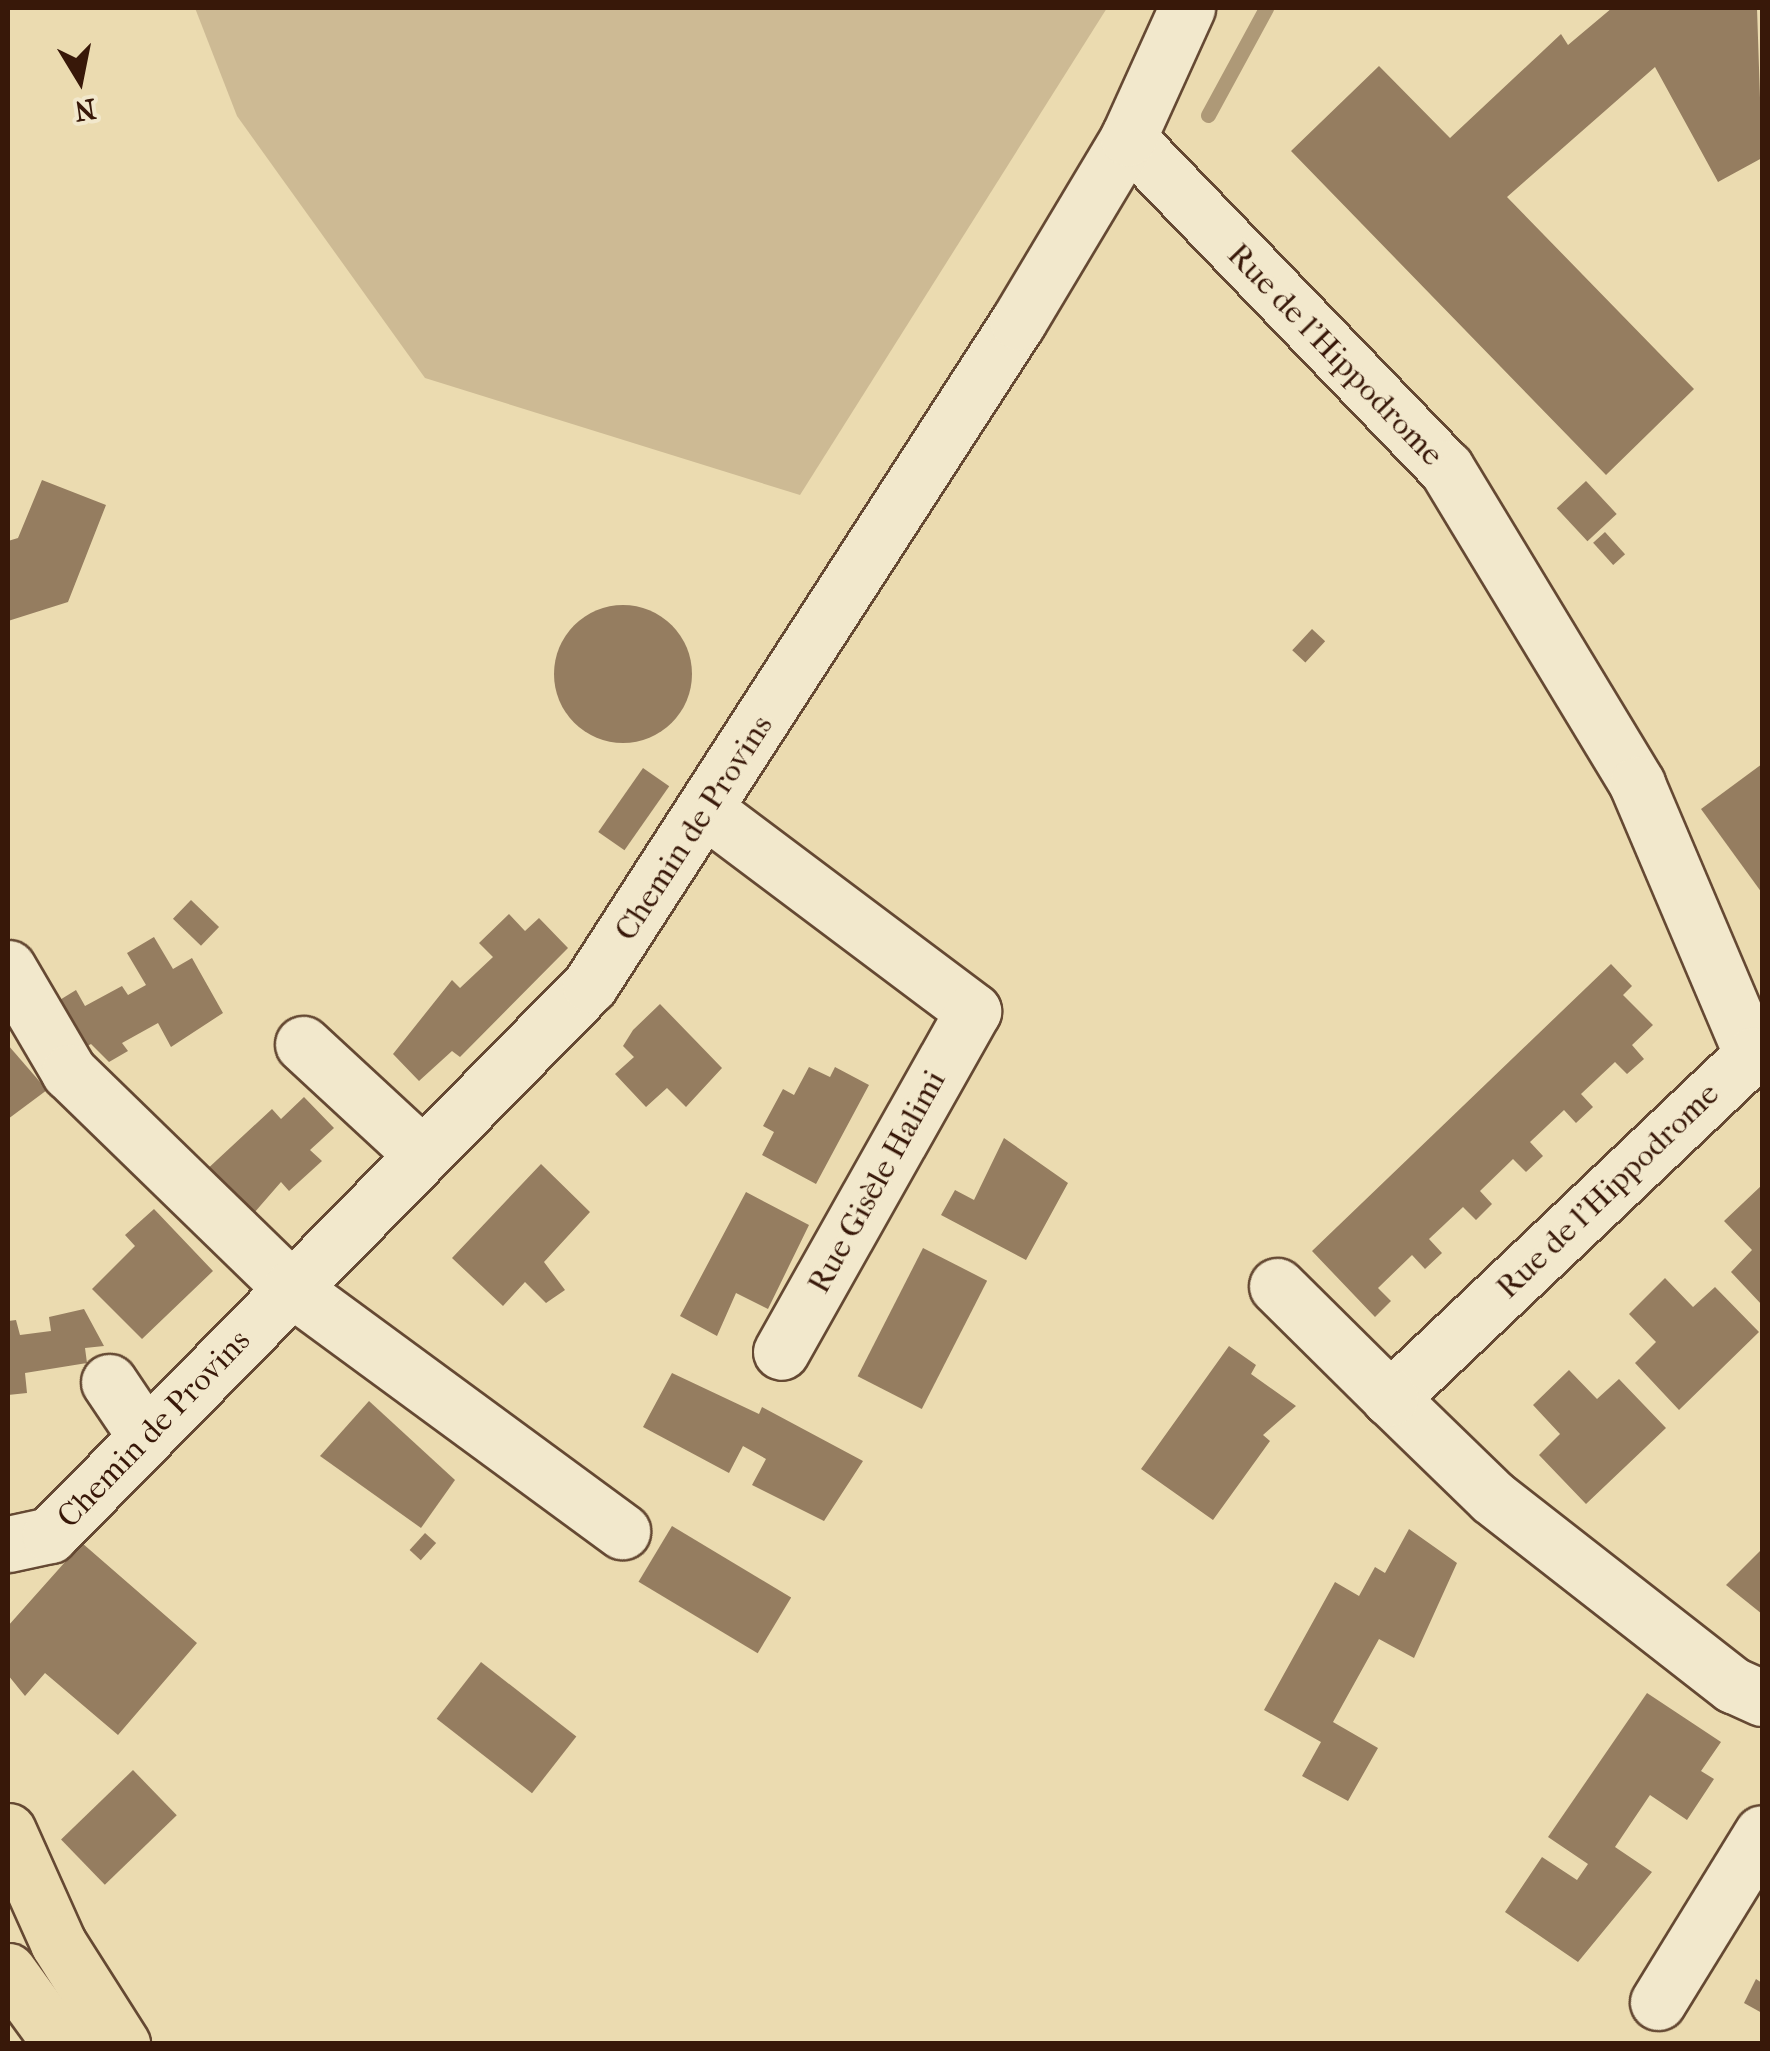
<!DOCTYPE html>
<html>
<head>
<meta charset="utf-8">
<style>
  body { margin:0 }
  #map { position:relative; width:1770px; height:2051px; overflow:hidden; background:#ebdbb0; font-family:"IM FELL French Canon",serif }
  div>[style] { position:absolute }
  .green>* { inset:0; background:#cdba94 }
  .stream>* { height:15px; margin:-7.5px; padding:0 7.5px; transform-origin:7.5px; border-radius:7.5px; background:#ae9977 }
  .building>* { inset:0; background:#957d60; transform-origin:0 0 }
  .round { border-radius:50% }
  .roads { filter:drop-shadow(2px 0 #654933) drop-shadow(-2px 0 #654933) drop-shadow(0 2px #654933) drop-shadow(0 -2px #654933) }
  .minor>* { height:55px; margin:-27.5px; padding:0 27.5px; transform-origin:27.5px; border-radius:27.5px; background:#f2e8cc }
  .highway>* { height:55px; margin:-27.5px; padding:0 27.5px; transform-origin:27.5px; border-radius:27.5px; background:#ebdbb0 }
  span { translate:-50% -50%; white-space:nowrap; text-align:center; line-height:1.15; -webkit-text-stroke:8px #f2e8cc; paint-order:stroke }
  .street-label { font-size:32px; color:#381809 }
  .frame { position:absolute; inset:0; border:10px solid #381809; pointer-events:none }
  .north { position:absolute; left:30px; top:30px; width:100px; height:100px; -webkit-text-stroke:8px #f2e8cc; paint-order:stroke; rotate:170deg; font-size:28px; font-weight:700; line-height:40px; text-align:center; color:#381809 }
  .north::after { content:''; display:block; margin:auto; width:35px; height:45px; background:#381809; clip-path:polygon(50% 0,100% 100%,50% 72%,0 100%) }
</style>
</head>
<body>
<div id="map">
  <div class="green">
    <div style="clip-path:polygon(195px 8px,1107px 8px,800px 495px,425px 378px,237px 116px)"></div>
  </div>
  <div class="stream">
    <div style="left:1208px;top:115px;width:122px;rotate:-61.5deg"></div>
  </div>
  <div class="building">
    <div style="clip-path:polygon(1612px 8px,1757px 8px,1762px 158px,1718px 182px,1655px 67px,1507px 197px,1694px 389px,1606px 475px,1291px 151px,1379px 66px,1450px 138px,1561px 34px,1568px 45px)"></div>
    <div style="clip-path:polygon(42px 480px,106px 505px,68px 602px,8px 621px,8px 541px,18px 538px)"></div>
    <div style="left:1586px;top:481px;width:45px;height:40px;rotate:47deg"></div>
    <div style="left:1605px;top:532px;width:30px;height:16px;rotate:48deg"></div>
    <div class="round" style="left:554px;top:605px;width:138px;height:138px"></div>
    <div style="left:1312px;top:629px;width:18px;height:29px;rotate:43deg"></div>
    <div style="clip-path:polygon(1762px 764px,1762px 893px,1701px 809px)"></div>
    <div style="left:643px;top:768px;width:32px;height:78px;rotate:35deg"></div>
    <div style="left:191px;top:900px;width:39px;height:26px;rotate:44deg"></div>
    <div style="clip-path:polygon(509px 914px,525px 931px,539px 918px,568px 948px,460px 1057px,452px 1051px,419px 1081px,393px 1054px,452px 980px,460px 988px,493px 957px,479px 943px)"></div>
    <div style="clip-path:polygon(154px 937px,173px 969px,192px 958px,223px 1013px,171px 1047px,158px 1023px,122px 1043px,128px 1051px,109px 1062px,91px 1044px,77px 1052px,50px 1006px,76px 990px,85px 1006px,122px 986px,128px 995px,146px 985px,127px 953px)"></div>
    <div style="clip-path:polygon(1611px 964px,1632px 986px,1623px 995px,1653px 1025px,1632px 1045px,1644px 1059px,1627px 1074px,1615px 1062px,1581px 1094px,1593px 1107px,1576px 1123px,1564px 1110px,1530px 1142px,1543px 1156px,1526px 1172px,1513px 1159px,1480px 1191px,1492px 1204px,1476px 1220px,1463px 1207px,1429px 1239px,1442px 1253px,1425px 1269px,1412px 1255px,1378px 1288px,1391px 1301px,1375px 1317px,1312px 1251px)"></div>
    <div style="clip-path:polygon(660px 1004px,722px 1068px,686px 1107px,667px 1088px,646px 1107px,615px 1074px,634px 1057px,623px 1046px,633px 1030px)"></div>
    <div style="clip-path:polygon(8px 1045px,47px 1090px,8px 1119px)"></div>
    <div style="clip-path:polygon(809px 1067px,830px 1077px,835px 1067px,869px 1085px,816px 1184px,762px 1155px,774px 1132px,763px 1126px,783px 1089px,794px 1095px)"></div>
    <div style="clip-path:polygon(304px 1097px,334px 1128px,310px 1150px,322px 1161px,289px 1191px,281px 1182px,248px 1220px,203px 1173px,272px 1109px,281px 1119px)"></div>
    <div style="clip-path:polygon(1004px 1138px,1068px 1183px,1026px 1260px,941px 1215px,955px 1190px,974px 1200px)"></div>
    <div style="clip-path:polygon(541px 1164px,590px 1212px,544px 1262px,565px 1290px,546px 1303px,525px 1282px,503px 1306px,452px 1258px)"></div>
    <div style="clip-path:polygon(1762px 1185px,1762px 1305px,1731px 1272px,1752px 1250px,1724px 1221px)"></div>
    <div style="clip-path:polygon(746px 1192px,809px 1225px,768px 1309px,736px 1293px,717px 1336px,680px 1316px)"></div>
    <div style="clip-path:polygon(154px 1209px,213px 1271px,142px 1339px,92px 1289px,135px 1246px,125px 1235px)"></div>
    <div style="left:923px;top:1248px;width:72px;height:144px;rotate:27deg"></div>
    <div style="clip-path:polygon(1665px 1278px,1693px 1307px,1715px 1287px,1759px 1332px,1679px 1410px,1635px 1363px,1656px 1342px,1629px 1314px)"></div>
    <div style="clip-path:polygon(84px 1309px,104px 1346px,85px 1348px,87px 1363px,25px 1373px,27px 1393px,8px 1395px,8px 1321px,16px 1320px,20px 1335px,51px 1331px,49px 1317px)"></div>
    <div style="clip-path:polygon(1229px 1346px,1256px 1365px,1251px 1374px,1296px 1406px,1263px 1435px,1270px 1441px,1213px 1520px,1141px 1469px)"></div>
    <div style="clip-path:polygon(1569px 1370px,1597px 1399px,1619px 1379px,1666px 1428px,1586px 1504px,1539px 1455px,1560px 1434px,1533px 1405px)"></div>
    <div style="clip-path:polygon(672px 1373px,759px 1414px,762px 1407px,863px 1461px,824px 1521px,752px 1485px,766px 1459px,743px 1446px,729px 1473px,643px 1427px)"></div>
    <div style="clip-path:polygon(369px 1401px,455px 1480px,421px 1528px,320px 1456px)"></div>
    <div style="left:672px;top:1526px;width:139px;height:65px;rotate:31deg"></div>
    <div style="clip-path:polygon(1409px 1529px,1457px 1563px,1414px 1658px,1379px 1639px,1333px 1722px,1378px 1748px,1348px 1801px,1302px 1776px,1321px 1742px,1264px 1710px,1335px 1582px,1359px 1596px,1375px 1567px,1385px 1573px)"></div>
    <div style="left:425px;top:1533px;width:15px;height:23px;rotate:42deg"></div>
    <div style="clip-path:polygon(82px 1543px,197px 1643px,118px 1735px,45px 1673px,25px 1696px,8px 1675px,8px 1626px)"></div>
    <div style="clip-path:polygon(1762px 1549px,1762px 1614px,1726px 1585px)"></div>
    <div style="left:481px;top:1662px;width:121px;height:72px;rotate:38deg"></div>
    <div style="clip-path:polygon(1647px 1693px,1721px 1742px,1701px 1771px,1714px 1779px,1687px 1820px,1650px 1795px,1615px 1847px,1652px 1872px,1578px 1962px,1505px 1912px,1542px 1857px,1577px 1880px,1588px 1864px,1548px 1837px)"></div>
    <div style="left:133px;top:1770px;width:63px;height:100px;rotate:46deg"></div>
    <div style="clip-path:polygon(1756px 1979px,1762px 1983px,1762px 2013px,1744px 2003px)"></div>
  </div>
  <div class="roads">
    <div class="minor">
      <div style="left:1128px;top:138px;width:458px;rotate:46.1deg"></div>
      <div style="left:1446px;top:468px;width:369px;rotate:58.8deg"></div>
      <div style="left:1637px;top:784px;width:294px;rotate:67deg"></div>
      <div style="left:1752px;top:1055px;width:499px;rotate:136.5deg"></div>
      <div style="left:1390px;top:1398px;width:142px;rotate:44.1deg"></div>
      <div style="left:1492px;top:1497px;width:306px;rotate:38deg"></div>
      <div style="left:1733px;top:1685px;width:32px;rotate:24deg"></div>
      <div style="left:707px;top:811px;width:333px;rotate:36.9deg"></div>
      <div style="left:973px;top:1011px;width:391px;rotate:119.4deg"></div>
      <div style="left:8px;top:968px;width:121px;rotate:59.6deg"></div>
      <div style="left:69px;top:1072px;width:310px;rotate:44.2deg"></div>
      <div style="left:291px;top:1288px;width:411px;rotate:36.3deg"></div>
      <div style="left:303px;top:1044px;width:163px;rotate:42.8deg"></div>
      <div style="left:1277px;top:1286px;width:159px;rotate:44.7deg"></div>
      <div style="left:109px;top:1382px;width:66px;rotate:56.1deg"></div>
      <div style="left:8px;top:1544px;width:43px;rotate:-12.1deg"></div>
      <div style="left:50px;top:1535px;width:771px;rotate:-45.53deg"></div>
      <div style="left:590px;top:985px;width:789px;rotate:-57.16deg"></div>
      <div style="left:1018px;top:322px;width:214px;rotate:-59.1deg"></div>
      <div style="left:1128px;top:138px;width:143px;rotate:-65.6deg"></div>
      <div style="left:1658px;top:2002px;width:198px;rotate:-58.4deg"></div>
    </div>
    <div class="highway">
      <div style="left:8px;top:1831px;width:123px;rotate:65.9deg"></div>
      <div style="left:58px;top:1943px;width:120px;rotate:57.6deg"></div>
      <div style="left:8px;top:1971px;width:90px;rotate:54deg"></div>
    </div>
  </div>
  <div class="street-label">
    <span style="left:1335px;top:355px;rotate:46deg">Rue de l'Hippodrome</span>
    <span style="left:694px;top:828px;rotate:-57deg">Chemin de Provins</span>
    <span style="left:877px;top:1182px;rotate:-61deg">Rue Gisèle Halimi</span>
    <span style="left:1608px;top:1191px;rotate:-44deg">Rue de l'Hippodrome</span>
    <span style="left:154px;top:1429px;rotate:-46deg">Chemin de Provins</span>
  </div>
  <div class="frame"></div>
  <div class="north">N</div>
</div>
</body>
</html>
